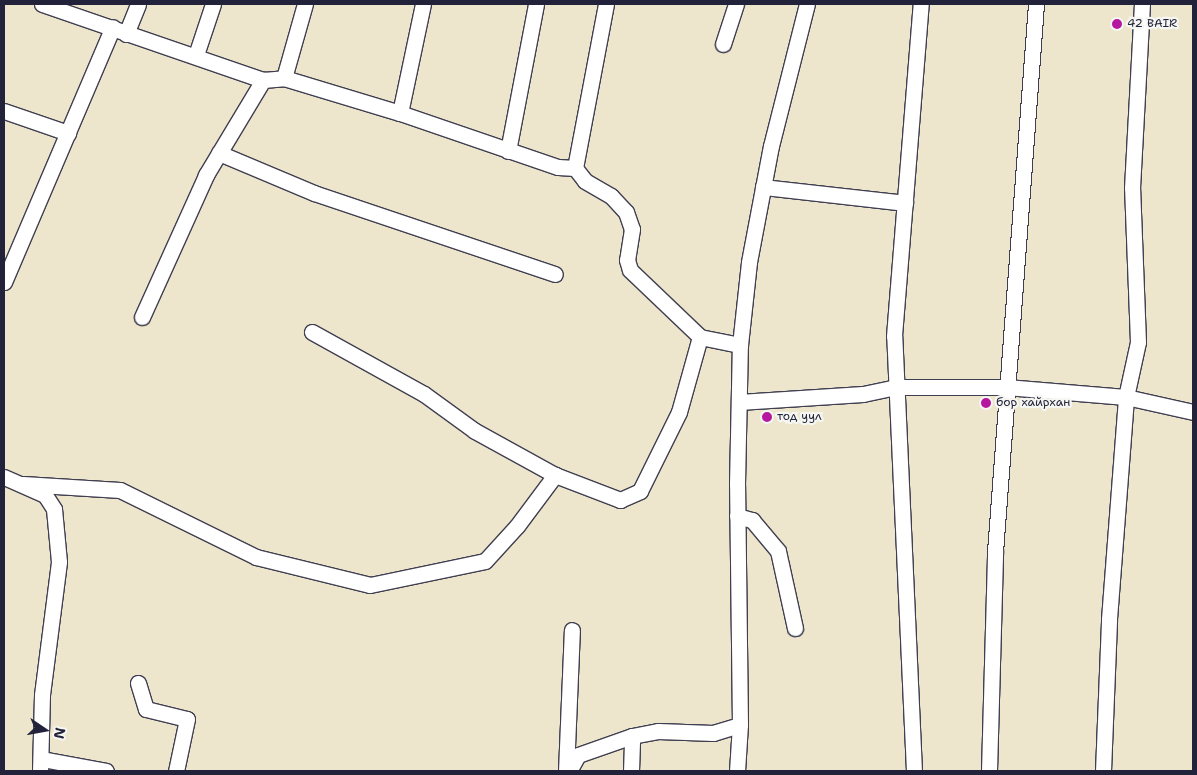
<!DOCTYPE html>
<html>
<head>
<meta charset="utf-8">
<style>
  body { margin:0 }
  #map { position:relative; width:1197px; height:775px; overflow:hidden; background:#ede6cc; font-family:"Shantell Sans",sans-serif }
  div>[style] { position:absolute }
  .roads { filter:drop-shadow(1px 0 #403f51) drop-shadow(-1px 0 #403f51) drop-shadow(0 1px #403f51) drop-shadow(0 -1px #403f51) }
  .street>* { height:15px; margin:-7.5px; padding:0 7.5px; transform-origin:7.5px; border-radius:7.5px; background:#fff }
  .dots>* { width:14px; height:14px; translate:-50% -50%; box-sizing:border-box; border:2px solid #f6f6f2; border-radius:50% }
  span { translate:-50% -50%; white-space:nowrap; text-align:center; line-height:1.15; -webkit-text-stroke:4.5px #f6f6f2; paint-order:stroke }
  .poi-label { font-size:12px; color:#22223b }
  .left { translate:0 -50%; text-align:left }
  .frame { position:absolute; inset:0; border:5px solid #22223b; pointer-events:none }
  .north { position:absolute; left:20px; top:705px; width:50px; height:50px; -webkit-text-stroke:4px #f6f6f2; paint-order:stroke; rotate:102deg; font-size:14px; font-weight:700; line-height:20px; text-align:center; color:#22223b }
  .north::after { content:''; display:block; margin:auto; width:18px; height:22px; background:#22223b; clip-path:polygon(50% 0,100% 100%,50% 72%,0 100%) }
</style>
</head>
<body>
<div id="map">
  <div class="roads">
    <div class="street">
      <div style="left:42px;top:4px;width:234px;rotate:19deg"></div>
      <div style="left:263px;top:80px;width:21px;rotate:-5deg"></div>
      <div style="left:284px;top:78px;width:121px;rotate:16.8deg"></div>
      <div style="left:400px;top:113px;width:167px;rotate:18.9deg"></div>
      <div style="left:558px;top:167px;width:17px;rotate:3deg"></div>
      <div style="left:575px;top:168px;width:167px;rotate:-79.3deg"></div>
      <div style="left:126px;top:34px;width:32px;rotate:-68deg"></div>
      <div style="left:723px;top:44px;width:42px;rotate:-72deg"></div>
      <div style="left:196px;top:55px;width:54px;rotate:-71.6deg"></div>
      <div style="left:284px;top:78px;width:77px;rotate:-74.2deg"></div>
      <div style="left:4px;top:111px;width:68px;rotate:19deg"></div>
      <div style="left:400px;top:113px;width:111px;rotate:-78.1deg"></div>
      <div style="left:508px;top:151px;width:150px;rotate:-79.2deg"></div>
      <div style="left:219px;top:153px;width:103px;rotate:22.8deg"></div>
      <div style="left:314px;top:193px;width:254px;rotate:18.6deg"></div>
      <div style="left:575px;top:168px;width:16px;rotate:52deg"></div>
      <div style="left:585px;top:181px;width:30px;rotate:30deg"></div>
      <div style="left:611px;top:196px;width:22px;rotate:47deg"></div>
      <div style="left:626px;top:212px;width:18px;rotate:71deg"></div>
      <div style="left:632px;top:229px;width:31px;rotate:99deg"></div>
      <div style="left:627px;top:260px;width:10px;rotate:73deg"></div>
      <div style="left:630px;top:270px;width:97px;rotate:43.7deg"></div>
      <div style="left:763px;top:187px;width:143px;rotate:6.4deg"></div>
      <div style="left:4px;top:282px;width:277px;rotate:-66.9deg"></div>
      <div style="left:142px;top:317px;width:156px;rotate:-65.7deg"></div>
      <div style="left:206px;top:175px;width:111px;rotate:-59deg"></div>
      <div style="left:312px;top:332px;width:128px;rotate:29deg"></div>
      <div style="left:424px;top:394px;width:63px;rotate:36deg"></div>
      <div style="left:475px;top:431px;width:91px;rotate:28.8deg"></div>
      <div style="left:739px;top:402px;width:124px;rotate:-3.7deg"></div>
      <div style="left:863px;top:394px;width:35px;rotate:-12deg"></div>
      <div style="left:897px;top:387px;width:109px"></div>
      <div style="left:1006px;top:387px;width:120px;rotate:4.8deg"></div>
      <div style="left:1126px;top:397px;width:69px;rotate:12.6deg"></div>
      <div style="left:4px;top:477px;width:45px;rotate:23.7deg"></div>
      <div style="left:45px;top:495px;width:17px;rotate:57deg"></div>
      <div style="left:54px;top:509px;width:53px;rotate:84.6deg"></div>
      <div style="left:59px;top:562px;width:134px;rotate:97.3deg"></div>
      <div style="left:42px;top:695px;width:76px;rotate:91.5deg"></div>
      <div style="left:23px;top:484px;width:97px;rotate:3.5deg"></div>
      <div style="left:120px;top:490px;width:152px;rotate:26.2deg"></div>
      <div style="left:256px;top:557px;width:117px;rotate:13.8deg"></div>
      <div style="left:370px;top:585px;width:117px;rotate:-11.8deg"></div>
      <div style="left:485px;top:561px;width:47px;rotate:-47.6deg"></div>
      <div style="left:517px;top:526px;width:64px;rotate:-53.3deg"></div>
      <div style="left:555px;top:475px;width:70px;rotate:21deg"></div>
      <div style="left:620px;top:500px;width:22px;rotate:-24deg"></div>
      <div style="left:640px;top:491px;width:88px;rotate:-63.7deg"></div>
      <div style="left:679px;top:412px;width:78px;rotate:-74.4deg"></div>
      <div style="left:700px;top:337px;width:41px;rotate:11.3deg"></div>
      <div style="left:737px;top:516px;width:16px;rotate:15deg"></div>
      <div style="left:752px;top:520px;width:40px;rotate:50deg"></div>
      <div style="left:778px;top:551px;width:79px;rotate:77.6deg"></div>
      <div style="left:138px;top:683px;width:27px;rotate:73deg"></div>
      <div style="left:146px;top:709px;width:42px;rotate:13.7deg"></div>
      <div style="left:187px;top:719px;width:53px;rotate:101.9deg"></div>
      <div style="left:42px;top:759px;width:65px;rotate:10.6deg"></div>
      <div style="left:566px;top:771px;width:141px;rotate:-87.6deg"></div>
      <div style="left:569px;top:771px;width:18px;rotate:-61deg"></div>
      <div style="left:578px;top:755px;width:57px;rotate:-19.4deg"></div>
      <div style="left:632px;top:736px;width:26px;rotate:-11deg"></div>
      <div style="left:658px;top:731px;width:55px;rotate:2.1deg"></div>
      <div style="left:713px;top:733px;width:28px;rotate:-17deg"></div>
      <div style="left:740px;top:725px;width:241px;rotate:-90.7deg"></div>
      <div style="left:737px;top:484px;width:139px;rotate:-88.8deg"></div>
      <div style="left:740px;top:345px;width:83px;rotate:-83.8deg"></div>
      <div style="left:749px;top:262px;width:118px;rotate:-79.3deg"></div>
      <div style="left:771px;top:146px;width:146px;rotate:-75.8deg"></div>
      <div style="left:631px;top:771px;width:35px;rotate:-88deg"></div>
      <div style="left:737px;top:771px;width:46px;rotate:-86.3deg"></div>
      <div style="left:914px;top:771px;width:435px;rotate:-92.6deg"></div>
      <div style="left:894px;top:336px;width:333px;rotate:-85.4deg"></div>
      <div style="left:989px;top:771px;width:219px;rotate:-88.4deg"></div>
      <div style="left:995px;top:552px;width:550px;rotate:-85.72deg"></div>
      <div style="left:1103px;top:771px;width:152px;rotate:-87.7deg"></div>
      <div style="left:1109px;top:619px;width:223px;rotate:-85.6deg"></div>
      <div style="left:1126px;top:397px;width:56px;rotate:-77.7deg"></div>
      <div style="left:1138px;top:342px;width:154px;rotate:-92.2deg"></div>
      <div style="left:1132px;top:188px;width:184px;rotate:-86.9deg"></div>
    </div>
  </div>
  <div class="dots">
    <div style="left:1117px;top:24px;background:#b5179e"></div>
    <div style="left:986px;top:403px;background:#b5179e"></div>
    <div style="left:767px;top:417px;background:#b5179e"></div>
  </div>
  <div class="poi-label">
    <span class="left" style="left:1127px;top:24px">42 BAIR</span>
    <span class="left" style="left:996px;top:403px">бор хайрхан</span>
    <span class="left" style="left:777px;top:417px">тод уул</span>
  </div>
  <div class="frame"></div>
  <div class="north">N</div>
</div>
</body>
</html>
